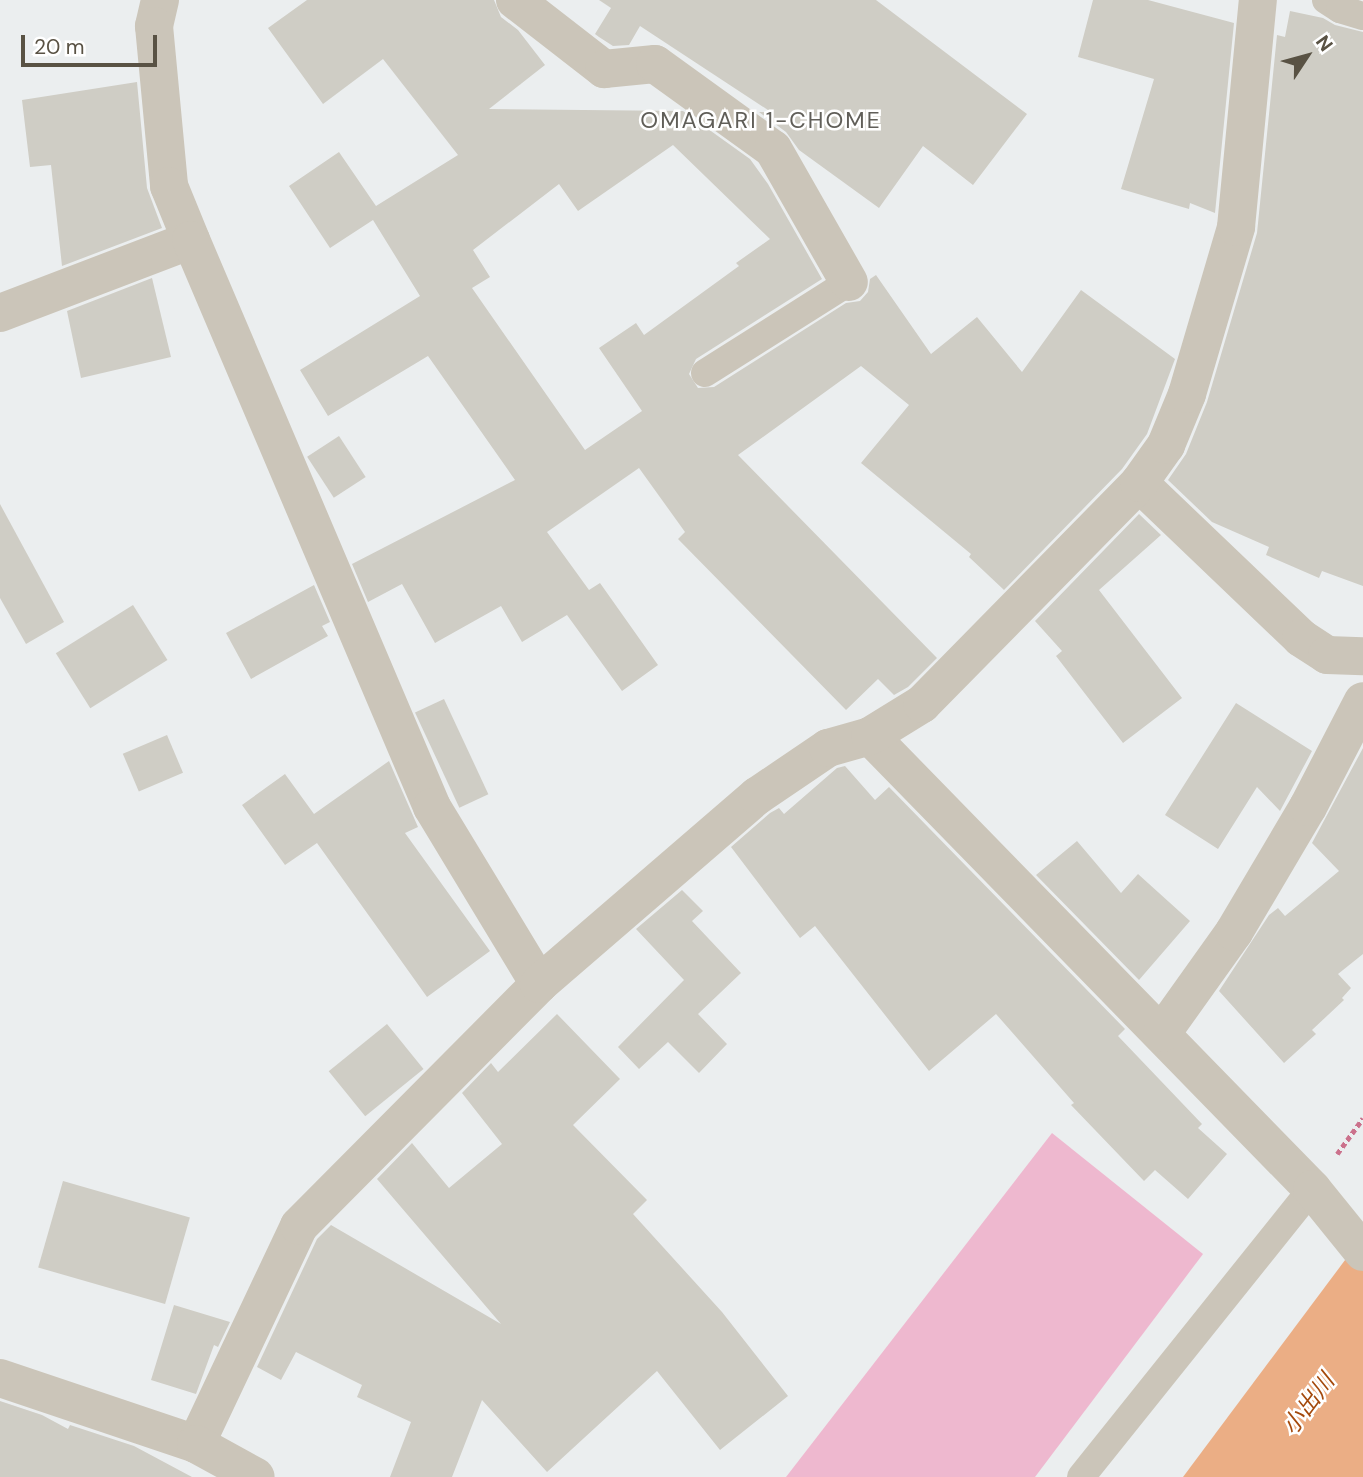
<!DOCTYPE html>
<html>
<head>
<meta charset="utf-8">
<style>
  body { margin:0 }
  #map { position:relative; width:1363px; height:1477px; overflow:hidden; background:#ebeeef; font-family:"DM Sans","Noto Sans JP",sans-serif }
  div>[style] { position:absolute }
  .green>* { inset:0; background:#eeb8cf }
  .water>* { inset:0; background:#ebae85 }
  .building>* { inset:0; background:#cfcdc5; transform-origin:0 0 }
  .path>* { height:4.5px; margin-top:-2.25px; transform-origin:0; background:repeating-linear-gradient(90deg,#cb718c 0 5px,transparent 0 8.5px) }
  .lane>* { height:28px; margin:-14px; padding:0 14px; transform-origin:14px; border-radius:14px; background:#cbc5b9 }
  .street>* { height:38px; margin:-19px; padding:0 19px; transform-origin:19px; border-radius:19px; background:#cbc5b9 }
  span { translate:-50% -50%; white-space:nowrap; text-align:center; line-height:1.15; -webkit-text-stroke:5px #fff; paint-order:stroke }
  .neighbourhood-label { font-size:23px; color:#605e58; letter-spacing:2px }
  .water-label { font-size:23px; color:#a4490c; font-style:italic }
  .north { position:absolute; left:1272px; top:21px; width:70px; height:70px; -webkit-text-stroke:5px #fff; paint-order:stroke; rotate:54deg; font-size:19px; font-weight:700; line-height:28px; text-align:center; color:#595244 }
  .north::after { content:''; display:block; margin:auto; width:24px; height:32px; background:#595244; clip-path:polygon(50% 0,100% 100%,50% 72%,0 100%) }
  .scale { position:absolute; left:21px; top:35px; width:136px; height:32px; box-sizing:border-box; border:4px solid #595244; border-top:0; padding-left:9px; font-size:21px; line-height:24px; white-space:nowrap; color:#595244; -webkit-text-stroke:5px #fff; paint-order:stroke }
</style>
</head>
<body>
<div id="map">
  <div class="green">
    <div style="clip-path:polygon(1052px 1133px,1203px 1254px,1035px 1477px,786px 1477px)"></div>
  </div>
  <div class="water">
    <div style="clip-path:polygon(1363px 1236px,1363px 1477px,1183px 1477px)"></div>
  </div>
  <div class="building">
    <div style="clip-path:polygon(evenodd,307px 0,494px 0,501px 17px,518px 30px,545px 65px,489px 109px,683px 111px,750px 159px,768px 184px,822px 279px,696px 359px,689px 374px,698px 388px,714px 387px,846px 303px,860px 301px,868px 292px,870px 279px,876px 275px,931px 354px,977px 317px,1022px 372px,1081px 290px,1175px 359px,1147px 434px,1122px 469px,1004px 590px,969px 557px,971px 554px,861px 463px,909px 405px,861px 366px,738px 455px,937px 658px,908px 687px,894px 695px,878px 679px,846px 710px,678px 539px,685px 532px,639px 468px,547px 532px,589px 590px,600px 583px,658px 665px,622px 691px,567px 615px,522px 642px,501px 606px,435px 643px,402px 584px,368px 602px,352px 564px,515px 480px,428px 356px,328px 416px,300px 370px,420px 296px,373px 220px,330px 248px,289px 186px,339px 152px,376px 206px,458px 155px,383px 59px,323px 104px,268px 28px,307px 0,673px 145px,770px 239px,736px 263px,739px 266px,644px 335px,636px 323px,599px 348px,642px 411px,585px 450px,472px 288px,490px 277px,473px 250px,559px 184px,578px 211px,673px 145px)"></div>
    <div style="clip-path:polygon(599px 0,876px 0,1027px 114px,973px 185px,923px 146px,879px 208px,799px 150px,786px 132px,759px 112px,771px 112px,640px 26px,629px 45px,613px 46px,599px 37px,595px 34px,611px 8px)"></div>
    <div style="clip-path:polygon(1093px 0,1148px 0,1234px 23px,1215px 213px,1190px 203px,1189px 209px,1121px 189px,1154px 79px,1078px 57px)"></div>
    <div style="clip-path:polygon(1290px 11px,1323px 18px,1335px 25px,1363px 32px,1363px 586px,1322px 571px,1319px 578px,1266px 555px,1269px 547px,1212px 522px,1168px 480px,1186px 454px,1207px 402px,1257px 233px,1277px 35px,1285px 37px)"></div>
    <div style="clip-path:polygon(137px 82px,147px 188px,162px 228px,62px 266px,51px 165px,30px 167px,22px 100px)"></div>
    <div style="clip-path:polygon(152px 278px,171px 357px,81px 378px,67px 311px)"></div>
    <div style="left:339px;top:436px;width:49px;height:38px;rotate:57deg"></div>
    <div style="clip-path:polygon(0 504px,64px 622px,26px 644px,0 598px)"></div>
    <div style="clip-path:polygon(1139px 514px,1161px 535px,1099px 590px,1182px 698px,1123px 743px,1056px 656px,1062px 651px,1035px 621px)"></div>
    <div style="clip-path:polygon(314px 585px,330px 622px,322px 626px,328px 636px,251px 679px,226px 633px)"></div>
    <div style="left:133px;top:605px;width:65px;height:91px;rotate:58deg"></div>
    <div style="left:444px;top:699px;width:105px;height:32px;rotate:65deg"></div>
    <div style="clip-path:polygon(1236px 703px,1312px 751px,1280px 811px,1257px 787px,1218px 849px,1165px 815px)"></div>
    <div style="left:167px;top:735px;width:41px;height:48px;rotate:67deg"></div>
    <div style="clip-path:polygon(1363px 748px,1363px 954px,1338px 974px,1351px 988px,1342px 998px,1344px 1000px,1312px 1030px,1316px 1034px,1284px 1063px,1219px 991px,1269px 915px,1278px 908px,1285px 916px,1339px 871px,1312px 843px)"></div>
    <div style="clip-path:polygon(389px 761px,418px 827px,405px 833px,490px 951px,427px 997px,317px 843px,285px 865px,242px 805px,285px 774px,314px 814px)"></div>
    <div style="clip-path:polygon(845px 766px,875px 800px,889px 787px,1125px 1029px,1118px 1036px,1202px 1124px,1198px 1128px,1227px 1154px,1188px 1199px,1155px 1170px,1144px 1181px,1071px 1105px,1074px 1103px,996px 1014px,929px 1071px,815px 926px,800px 938px,731px 847px,770px 813px,779px 808px,784px 814px,837px 768px)"></div>
    <div style="clip-path:polygon(1077px 841px,1121px 893px,1138px 874px,1190px 921px,1139px 980px,1036px 875px)"></div>
    <div style="clip-path:polygon(682px 890px,703px 911px,692px 921px,741px 973px,698px 1014px,727px 1044px,699px 1073px,668px 1042px,639px 1069px,618px 1047px,684px 980px,636px 929px)"></div>
    <div style="clip-path:polygon(557px 1014px,620px 1079px,573px 1125px,647px 1200px,633px 1214px,722px 1312px,788px 1396px,720px 1450px,657px 1371px,547px 1472px,482px 1400px,452px 1477px,390px 1477px,411px 1422px,357px 1397px,362px 1385px,296px 1352px,281px 1380px,257px 1367px,317px 1239px,331px 1225px,501px 1324px,377px 1179px,412px 1143px,449px 1188px,502px 1144px,462px 1093px,491px 1063px,498px 1072px)"></div>
    <div style="left:387px;top:1024px;width:58px;height:75px;rotate:51deg"></div>
    <div style="left:63px;top:1181px;width:132px;height:90px;rotate:16deg"></div>
    <div style="clip-path:polygon(174px 1305px,230px 1322px,218px 1347px,214px 1345px,196px 1394px,151px 1380px)"></div>
    <div style="clip-path:polygon(0 1401px,42px 1415px,68px 1429px,70px 1425px,134px 1446px,192px 1477px,0 1477px)"></div>
  </div>
  <div class="path">
    <div style="left:1337px;top:1154px;width:44px;rotate:-54.2deg"></div>
  </div>
  <div class="lane">
    <div style="left:1326px;top:0;width:17px;rotate:33deg"></div>
    <div style="left:1340px;top:9px;width:24px;rotate:17deg"></div>
    <div style="left:705px;top:373px;width:170px;rotate:-32.3deg"></div>
    <div style="left:1081px;top:1477px;width:369px;rotate:-51.3deg"></div>
  </div>
  <div class="street">
    <div style="left:160px;top:0;width:27px;rotate:103deg"></div>
    <div style="left:154px;top:26px;width:161px;rotate:84.6deg"></div>
    <div style="left:169px;top:186px;width:58px;rotate:67.8deg"></div>
    <div style="left:515px;top:0;width:113px;rotate:37.8deg"></div>
    <div style="left:604px;top:69px;width:51px;rotate:-5.6deg"></div>
    <div style="left:655px;top:64px;width:145px;rotate:35.8deg"></div>
    <div style="left:773px;top:149px;width:153px;rotate:60.3deg"></div>
    <div style="left:0;top:313px;width:204px;rotate:-20.9deg"></div>
    <div style="left:191px;top:240px;width:616px;rotate:66.97deg"></div>
    <div style="left:432px;top:807px;width:207px;rotate:58.8deg"></div>
    <div style="left:1139px;top:483px;width:224px;rotate:43.7deg"></div>
    <div style="left:1301px;top:638px;width:31px;rotate:33deg"></div>
    <div style="left:1327px;top:655px;width:36px;rotate:2deg"></div>
    <div style="left:870px;top:736px;width:633px;rotate:45.7deg"></div>
    <div style="left:1312px;top:1189px;width:81px;rotate:51deg"></div>
    <div style="left:1162px;top:1033px;width:124px;rotate:-54.5deg"></div>
    <div style="left:1234px;top:932px;width:145px;rotate:-59.4deg"></div>
    <div style="left:1308px;top:807px;width:119px;rotate:-62.6deg"></div>
    <div style="left:0;top:1378px;width:207px;rotate:18.6deg"></div>
    <div style="left:196px;top:1444px;width:241px;rotate:-64.7deg"></div>
    <div style="left:299px;top:1226px;width:341px;rotate:-45.2deg"></div>
    <div style="left:539px;top:984px;width:288px;rotate:-40.8deg"></div>
    <div style="left:757px;top:796px;width:86px;rotate:-34.1deg"></div>
    <div style="left:828px;top:748px;width:44px;rotate:-15.9deg"></div>
    <div style="left:870px;top:736px;width:61px;rotate:-31.6deg"></div>
    <div style="left:922px;top:704px;width:310px;rotate:-45.5deg"></div>
    <div style="left:1139px;top:483px;width:47px;rotate:-54.6deg"></div>
    <div style="left:1166px;top:445px;width:55px;rotate:-67.6deg"></div>
    <div style="left:1187px;top:394px;width:174px;rotate:-73.6deg"></div>
    <div style="left:1236px;top:227px;width:228px;rotate:-84.5deg"></div>
    <div style="left:196px;top:1444px;width:68px;rotate:28.8deg"></div>
  </div>
  <div class="neighbourhood-label">
    <span style="left:761px;top:120px">OMAGARI 1-CHOME</span>
  </div>
  <div class="water-label">
    <span style="left:1308px;top:1404px;rotate:-53deg">小出川</span>
  </div>
  <div class="north">N</div>
  <div class="scale">20 m</div>
</div>
</body>
</html>
